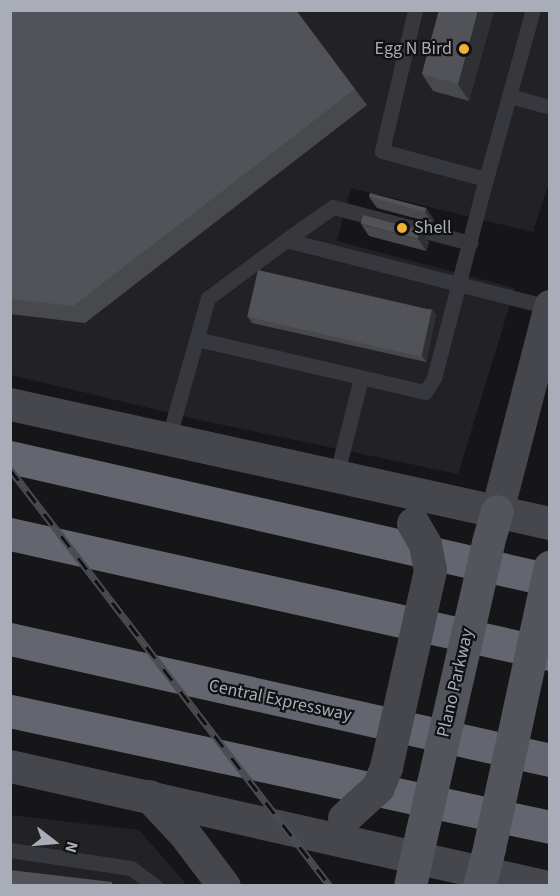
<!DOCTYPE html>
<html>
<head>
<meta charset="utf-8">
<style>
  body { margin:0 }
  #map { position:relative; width:560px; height:896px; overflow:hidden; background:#161618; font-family:"Source Sans 3",sans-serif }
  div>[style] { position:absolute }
  .built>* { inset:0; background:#222225 }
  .service>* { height:15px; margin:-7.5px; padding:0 7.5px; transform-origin:7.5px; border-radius:7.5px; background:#37383d }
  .secondary>* { height:33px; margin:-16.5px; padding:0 16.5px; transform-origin:16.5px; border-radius:16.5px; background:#45474d }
  .primary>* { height:33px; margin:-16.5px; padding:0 16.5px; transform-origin:16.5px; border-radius:16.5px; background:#53555c }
  .motorway>* { height:33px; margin:-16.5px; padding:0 16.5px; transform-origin:16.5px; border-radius:16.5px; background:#63666e }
  .rail>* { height:7px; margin-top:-3.5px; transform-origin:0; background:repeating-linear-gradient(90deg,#111113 0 14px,#4a4c52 0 28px); box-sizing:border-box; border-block:2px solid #4a4c52 }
  .secondary-bridge>* { height:33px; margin:-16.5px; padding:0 16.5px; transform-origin:16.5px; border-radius:16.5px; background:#45474d }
  .primary-bridge>* { height:33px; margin:-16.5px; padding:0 16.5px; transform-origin:16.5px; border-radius:16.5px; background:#53555c }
  .wall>* { inset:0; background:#47494d }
  .shaded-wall>* { inset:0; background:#2f3033 }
  .building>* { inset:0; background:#525359; transform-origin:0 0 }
  .dots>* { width:16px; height:16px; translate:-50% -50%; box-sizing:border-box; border:3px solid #111113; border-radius:50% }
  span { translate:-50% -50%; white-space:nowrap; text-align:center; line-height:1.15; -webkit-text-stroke:4.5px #111113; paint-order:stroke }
  .poi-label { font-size:18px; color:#a8adb8 }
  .right { translate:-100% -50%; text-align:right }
  .left { translate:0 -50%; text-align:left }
  .street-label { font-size:18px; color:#a8adb8 }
  .frame { position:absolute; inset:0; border:12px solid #a8adb8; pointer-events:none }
  .north { position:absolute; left:24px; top:812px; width:60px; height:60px; -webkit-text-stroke:4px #111113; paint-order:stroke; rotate:106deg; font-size:16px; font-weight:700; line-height:24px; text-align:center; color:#a8adb8 }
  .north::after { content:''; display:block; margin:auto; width:21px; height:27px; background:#a8adb8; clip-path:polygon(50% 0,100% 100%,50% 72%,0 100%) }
</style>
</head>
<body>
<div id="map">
  <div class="built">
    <div style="clip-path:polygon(11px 11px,549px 11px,549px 182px,533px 232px,351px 188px,337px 241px,515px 288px,458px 474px,204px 421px,11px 375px)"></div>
    <div style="clip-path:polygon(11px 815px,139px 830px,187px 885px,11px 886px)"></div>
  </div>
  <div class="service">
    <div style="left:415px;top:10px;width:145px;rotate:103.2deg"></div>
    <div style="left:382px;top:151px;width:108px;rotate:15.1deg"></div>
    <div style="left:486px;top:179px;width:175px;rotate:-74.5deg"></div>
    <div style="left:510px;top:96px;width:41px;rotate:15.4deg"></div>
    <div style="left:286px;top:240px;width:57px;rotate:-35.1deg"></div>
    <div style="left:333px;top:207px;width:142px;rotate:14.7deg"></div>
    <div style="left:197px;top:339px;width:234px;rotate:13.1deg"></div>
    <div style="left:425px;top:392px;width:17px;rotate:-57deg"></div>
    <div style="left:434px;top:378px;width:206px;rotate:-75.4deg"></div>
    <div style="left:168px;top:440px;width:148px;rotate:-74.3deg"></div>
    <div style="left:208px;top:298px;width:97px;rotate:-36.6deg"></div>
    <div style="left:286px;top:240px;width:271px;rotate:14.3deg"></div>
    <div style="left:336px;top:477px;width:102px;rotate:-75.8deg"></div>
    <div style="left:10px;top:850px;width:122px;rotate:8.5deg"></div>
    <div style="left:131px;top:868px;width:30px;rotate:37deg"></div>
  </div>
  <div class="secondary">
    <div style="left:10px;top:404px;width:553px;rotate:12.43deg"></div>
    <div style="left:497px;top:511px;width:212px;rotate:-75.5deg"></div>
    <div style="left:10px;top:766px;width:547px;rotate:12.67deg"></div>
    <div style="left:149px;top:796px;width:51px;rotate:46.6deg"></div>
    <div style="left:184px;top:833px;width:66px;rotate:53deg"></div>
  </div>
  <div class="primary">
    <div style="left:488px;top:542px;width:32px;rotate:-74deg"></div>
    <div style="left:410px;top:886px;width:56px;rotate:-77.7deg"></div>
    <div style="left:479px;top:886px;width:39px;rotate:-75deg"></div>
  </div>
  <div class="motorway">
    <div style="left:10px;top:457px;width:554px;rotate:12.83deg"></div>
    <div style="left:10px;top:534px;width:553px;rotate:12.53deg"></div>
    <div style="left:10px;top:639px;width:553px;rotate:12.63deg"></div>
    <div style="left:10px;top:711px;width:552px;rotate:12.12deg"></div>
  </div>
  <div class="rail">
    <div style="left:10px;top:469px;width:526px;rotate:52.5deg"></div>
  </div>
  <div class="secondary-bridge">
    <div style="left:344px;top:818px;width:46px;rotate:-42.4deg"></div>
    <div style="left:378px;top:787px;width:22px;rotate:-68deg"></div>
    <div style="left:386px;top:767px;width:202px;rotate:-77.4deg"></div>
    <div style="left:430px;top:570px;width:26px;rotate:-101deg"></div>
    <div style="left:425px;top:544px;width:24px;rotate:-120deg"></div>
  </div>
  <div class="primary-bridge">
    <div style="left:422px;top:831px;width:296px;rotate:-77.1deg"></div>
    <div style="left:489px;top:848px;width:288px;rotate:-77.8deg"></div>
  </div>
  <div class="wall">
    <div style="clip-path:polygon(10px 10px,355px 89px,367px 105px,85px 323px,10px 314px)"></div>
    <div style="clip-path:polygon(439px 10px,494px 10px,469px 101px,433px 91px,422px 74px)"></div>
    <div style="clip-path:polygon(369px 197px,426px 208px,434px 220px,433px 223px,377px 208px)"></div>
    <div style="clip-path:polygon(361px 224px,429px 242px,426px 251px,369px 236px)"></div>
    <div style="clip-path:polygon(432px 309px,436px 315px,426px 362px,252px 323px,248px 317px)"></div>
  </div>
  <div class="shaded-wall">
    <div style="clip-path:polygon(478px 10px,494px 10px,469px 101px,458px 84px)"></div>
    <div style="clip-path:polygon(426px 208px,434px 220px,433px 223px,425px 212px)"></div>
    <div style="clip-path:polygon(420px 230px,429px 242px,426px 251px,418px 239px)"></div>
    <div style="clip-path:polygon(432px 309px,436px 315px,426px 362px,422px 356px)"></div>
  </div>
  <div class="building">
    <div style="clip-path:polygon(10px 10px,296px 10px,355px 89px,73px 306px,10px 299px)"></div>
    <div style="clip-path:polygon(439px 10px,478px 10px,458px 84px,422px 74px)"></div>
    <div style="left:370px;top:193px;width:58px;height:4px;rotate:15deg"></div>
    <div style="left:363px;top:215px;width:59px;height:9px;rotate:15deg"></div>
    <div style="left:258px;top:270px;width:178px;height:48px;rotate:13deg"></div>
    <div style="clip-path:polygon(10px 870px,112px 882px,112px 885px,10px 885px)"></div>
  </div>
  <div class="dots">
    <div style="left:464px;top:49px;background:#f2b134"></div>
    <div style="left:402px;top:228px;background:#f2b134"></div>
  </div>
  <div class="poi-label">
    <span class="right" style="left:452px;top:49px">Egg N Bird</span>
    <span class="left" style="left:414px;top:228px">Shell</span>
  </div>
  <div class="street-label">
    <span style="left:456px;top:683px;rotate:-77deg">Plano Parkway</span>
    <span style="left:280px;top:701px;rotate:12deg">Central Expressway</span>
  </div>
  <div class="frame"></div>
  <div class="north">N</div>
</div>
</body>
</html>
